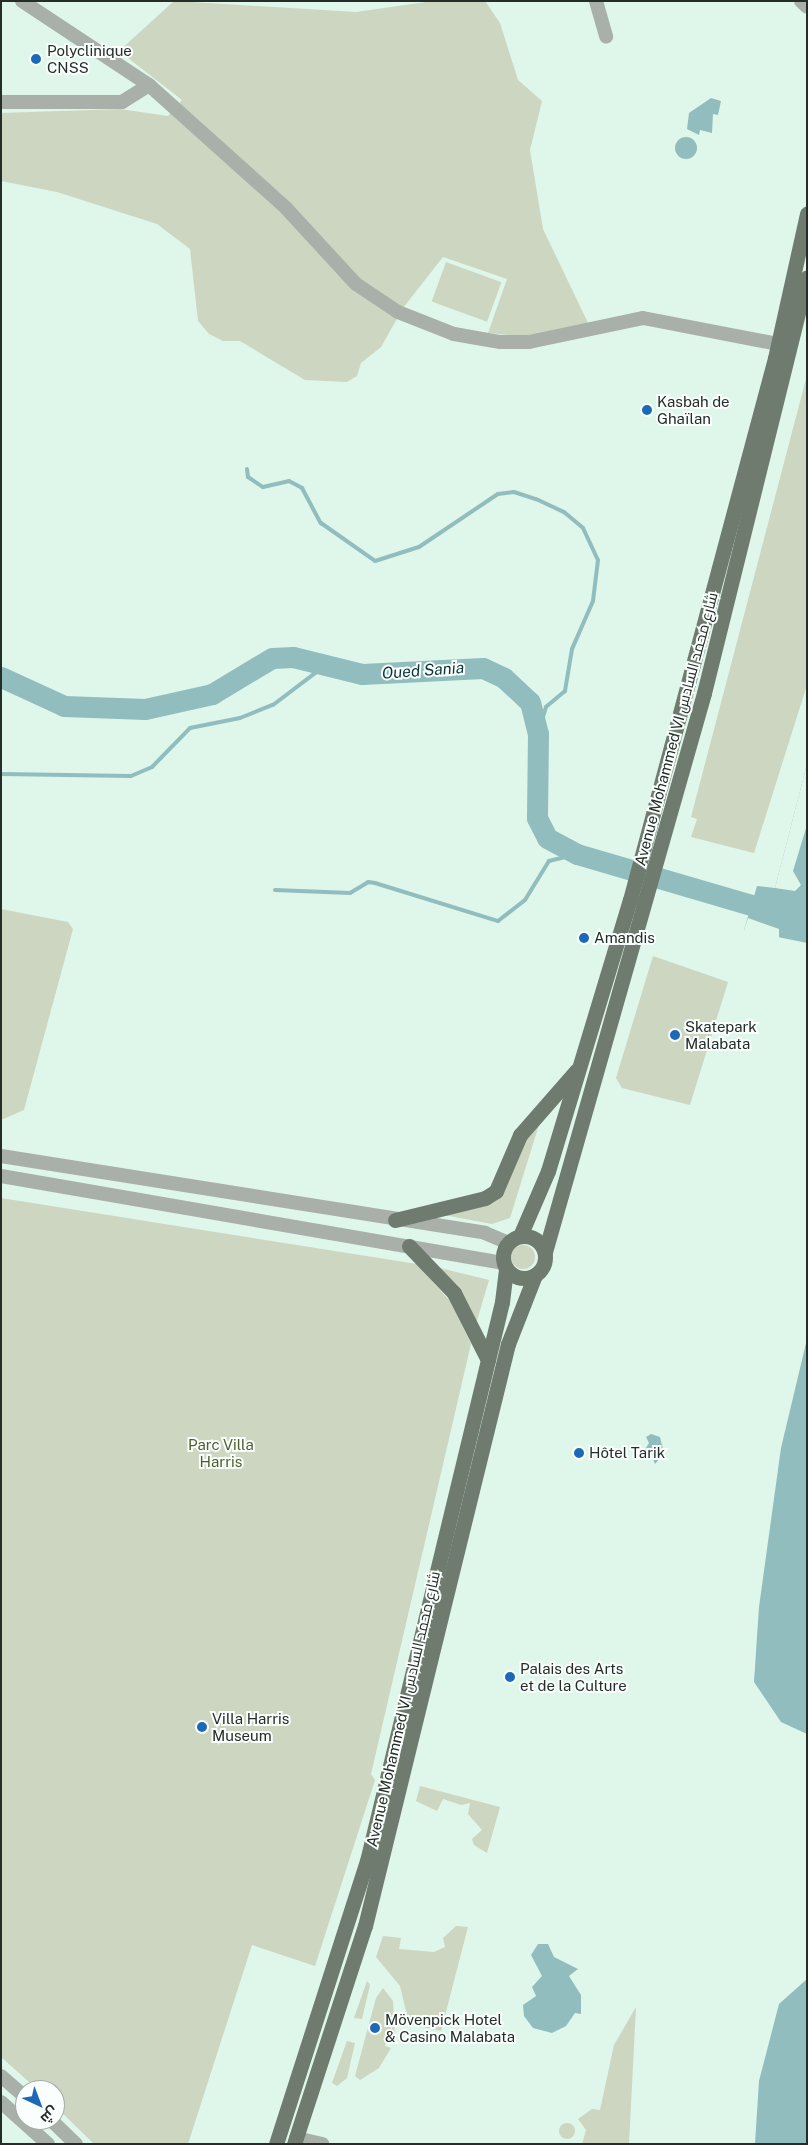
<!DOCTYPE html>
<html>
<head>
<meta charset="utf-8">
<style>
  body { margin:0 }
  #map { position:relative; width:808px; height:2145px; overflow:hidden; background:#dff6ea; font-family:"Public Sans",Cairo,sans-serif }
  div>[style] { position:absolute }
  .green>* { inset:0; background:#cdd6c0; transform-origin:0 0 }
  .round { border-radius:50% }
  .water>* { inset:0; background:#91bdbf }
  .pier>* { inset:0; background:#dff6ea }
  .stream>* { height:4px; margin:-2px; padding:0 2px; transform-origin:2px; border-radius:2px; background:#91bdbf }
  .river>* { height:21px; margin:-10.5px; padding:0 10.5px; transform-origin:10.5px; border-radius:10.5px; background:#91bdbf }
  .minor>* { height:14px; margin:-7px; padding:0 7px; transform-origin:7px; border-radius:7px; background:#a9b0a9 }
  .major>* { height:15px; margin:-7.5px; padding:0 7.5px; transform-origin:7.5px; border-radius:7.5px; background:#6e7b6e }
  .major>.ring { margin:-7.5px; padding:0; box-sizing:content-box; background:none; border:15px solid #6e7b6e; border-radius:50% }
  .dots>* { width:14px; height:14px; translate:-50% -50%; box-sizing:border-box; border:2px solid #fafefc; border-radius:50% }
  span { translate:-50% -50%; white-space:nowrap; text-align:center; line-height:1.15; -webkit-text-stroke:4px #fafefc; paint-order:stroke }
  .poi-label { font-size:15px; color:#242d28 }
  .left { translate:0 -50%; text-align:left }
  .street-label { font-size:15px; color:#242d28 }
  .park-label { font-size:15px; color:#4d5f2d }
  .water-label { font-size:16px; color:#0a3638; font-style:italic }
  .frame { position:absolute; inset:0; border:2px solid #242d28; pointer-events:none }
  .north { position:absolute; left:15px; top:2080px; width:50px; height:50px; box-sizing:border-box; background:#fafefc; border:1px solid #a4aaa7; border-radius:50%; rotate:137deg; font-size:14px; font-weight:700; line-height:20px; text-align:center; color:#242d28 }
  .north::after { content:''; display:block; margin:auto; width:18px; height:22px; background:#1d68b7; clip-path:polygon(50% 0,100% 100%,50% 72%,0 100%) }
</style>
</head>
<body>
<div id="map">
  <div class="green">
    <div style="clip-path:polygon(174px 1px,356px 12px,433px 1px,485px 1px,500px 23px,518px 80px,542px 101px,530px 150px,543px 229px,589px 325px,527px 337px,488px 333px,507px 279px,443px 257px,403px 308px,381px 347px,361px 363px,357px 376px,347px 382px,305px 380px,240px 341px,223px 341px,209px 334px,198px 321px,190px 249px,157px 224px,57px 192px,1px 181px,1px 113px,120px 109px,168px 116px,182px 100px,119px 51px)"></div>
    <div style="left:446px;top:262px;width:59px;height:42px;rotate:20deg"></div>
    <div style="clip-path:polygon(807px 375px,807px 685px,754px 853px,691px 837px,697px 819px,691px 817px)"></div>
    <div style="clip-path:polygon(1px 909px,68px 922px,73px 929px,24px 1110px,1px 1120px)"></div>
    <div style="clip-path:polygon(653px 956px,728px 982px,690px 1105px,622px 1088px,616px 1078px)"></div>
    <div style="clip-path:polygon(542px 1115px,510px 1218px,492px 1224px,444px 1215px,483px 1204px)"></div>
    <div style="clip-path:polygon(1px 1198px,417px 1264px,450px 1301px,471px 1344px,371px 1774px,375px 1780px,315px 1966px,252px 1945px,188px 2144px,94px 2144px,55px 2106px,55px 2090px,38px 2090px,1px 2057px)"></div>
    <div class="round" style="left:511px;top:1245px;width:24px;height:24px"></div>
    <div style="clip-path:polygon(440px 1268px,489px 1280px,476px 1324px)"></div>
    <div style="clip-path:polygon(420px 1786px,500px 1807px,487px 1853px,474px 1845px,472px 1839px,482px 1830px,468px 1814px,470px 1803px,461px 1805px,443px 1799px,437px 1811px,416px 1801px)"></div>
    <div style="clip-path:polygon(456px 1926px,468px 1927px,441px 2031px,409px 2024px,400px 1986px,376px 1957px,383px 1936px,401px 1938px,399px 1949px,434px 1952px,445px 1947px,443px 1938px)"></div>
    <div style="clip-path:polygon(367px 1981px,370px 1985px,362px 2019px,354px 2018px)"></div>
    <div style="clip-path:polygon(383px 1988px,393px 2001px,395px 2037px,388px 2036px,385px 2046px,391px 2048px,379px 2068px,360px 2080px,355px 2076px,376px 1998px)"></div>
    <div style="clip-path:polygon(636px 2007px,629px 2144px,582px 2144px,586px 2130px,578px 2119px,592px 2109px,600px 2110px,614px 2045px)"></div>
    <div style="clip-path:polygon(347px 2041px,355px 2043px,347px 2078px,337px 2086px,332px 2083px)"></div>
    <div class="round" style="left:559px;top:2123px;width:16px;height:16px"></div>
  </div>
  <div class="water">
    <div style="clip-path:polygon(711px 98px,721px 101px,718px 115px,713px 114px,712px 133px,700px 130px,699px 135px,687px 129px,689px 113px)"></div>
    <div class="round" style="left:675px;top:137px;width:22px;height:22px"></div>
    <div style="clip-path:polygon(807px 764px,807px 943px,744px 930px,757px 886px,775px 888px)"></div>
    <div style="clip-path:polygon(807px 1339px,807px 1734px,781px 1722px,754px 1682px,759px 1607px,781px 1448px)"></div>
    <div style="clip-path:polygon(651px 1434px,660px 1437px,664px 1453px,655px 1464px,651px 1454px,644px 1451px,649px 1443px,646px 1437px)"></div>
    <div style="clip-path:polygon(538px 1944px,548px 1944px,554px 1957px,578px 1969px,569px 1976px,581px 1995px,581px 2014px,575px 2013px,566px 2026px,552px 2033px,533px 2028px,524px 2016px,523px 2005px,536px 1996px,532px 1987px,542px 1976px,531px 1955px)"></div>
    <div style="clip-path:polygon(807px 1979px,807px 2144px,755px 2144px,759px 2081px,779px 2004px)"></div>
  </div>
  <div class="pier">
    <div style="clip-path:polygon(807px 764px,807px 825px,793px 871px,801px 885px,795px 891px,775px 888px)"></div>
    <div style="clip-path:polygon(748px 918px,779px 929px,779px 940px,749px 934px,744px 930px)"></div>
    <div style="clip-path:polygon(769px 1117px,807px 1117px,807px 1172px,750px 1146px,757px 1120px)"></div>
  </div>
  <div class="stream">
    <div style="left:247px;top:469px;width:8px;rotate:83deg"></div>
    <div style="left:248px;top:477px;width:18px;rotate:34deg"></div>
    <div style="left:263px;top:487px;width:27px;rotate:-13deg"></div>
    <div style="left:289px;top:481px;width:15px;rotate:28deg"></div>
    <div style="left:302px;top:488px;width:40px;rotate:62deg"></div>
    <div style="left:321px;top:523px;width:66px;rotate:35.1deg"></div>
    <div style="left:375px;top:561px;width:46px;rotate:-17.7deg"></div>
    <div style="left:419px;top:547px;width:95px;rotate:-33.9deg"></div>
    <div style="left:498px;top:494px;width:16px;rotate:-7deg"></div>
    <div style="left:514px;top:492px;width:23px;rotate:18deg"></div>
    <div style="left:536px;top:499px;width:31px;rotate:25deg"></div>
    <div style="left:564px;top:512px;width:25px;rotate:40deg"></div>
    <div style="left:583px;top:528px;width:35px;rotate:65deg"></div>
    <div style="left:598px;top:560px;width:41px;rotate:97deg"></div>
    <div style="left:593px;top:601px;width:52px;rotate:113.6deg"></div>
    <div style="left:572px;top:649px;width:43px;rotate:99.5deg"></div>
    <div style="left:565px;top:691px;width:25px;rotate:140deg"></div>
    <div style="left:546px;top:707px;width:28px;rotate:107deg"></div>
    <div style="left:1px;top:774px;width:130px;rotate:0.9deg"></div>
    <div style="left:131px;top:776px;width:23px;rotate:-23deg"></div>
    <div style="left:152px;top:767px;width:54px;rotate:-45.7deg"></div>
    <div style="left:190px;top:728px;width:51px;rotate:-11.3deg"></div>
    <div style="left:240px;top:718px;width:35px;rotate:-22deg"></div>
    <div style="left:273px;top:705px;width:68px;rotate:-37.2deg"></div>
    <div style="left:275px;top:890px;width:75px;rotate:2.3deg"></div>
    <div style="left:350px;top:893px;width:21px;rotate:-31deg"></div>
    <div style="left:368px;top:882px;width:7px;rotate:8deg"></div>
    <div style="left:375px;top:883px;width:129px;rotate:17.2deg"></div>
    <div style="left:498px;top:921px;width:34px;rotate:-38deg"></div>
    <div style="left:525px;top:900px;width:46px;rotate:-58.4deg"></div>
    <div style="left:549px;top:861px;width:29px;rotate:-14deg"></div>
  </div>
  <div class="river">
    <div style="left:1px;top:677px;width:69px;rotate:24.7deg"></div>
    <div style="left:64px;top:706px;width:81px;rotate:2.1deg"></div>
    <div style="left:145px;top:709px;width:69px;rotate:-12.6deg"></div>
    <div style="left:212px;top:694px;width:70px;rotate:-31deg"></div>
    <div style="left:272px;top:658px;width:21px;rotate:-3deg"></div>
    <div style="left:293px;top:657px;width:71px;rotate:13.8deg"></div>
    <div style="left:362px;top:674px;width:121px;rotate:-2.8deg"></div>
    <div style="left:483px;top:668px;width:23px;rotate:25deg"></div>
    <div style="left:504px;top:678px;width:35px;rotate:43deg"></div>
    <div style="left:530px;top:702px;width:33px;rotate:76deg"></div>
    <div style="left:538px;top:734px;width:84px;rotate:90.7deg"></div>
    <div style="left:537px;top:818px;width:22px;rotate:63deg"></div>
    <div style="left:547px;top:838px;width:34px;rotate:28deg"></div>
    <div style="left:577px;top:854px;width:181px;rotate:16.3deg"></div>
  </div>
  <div class="minor">
    <div style="left:22px;top:1px;width:152px;rotate:33.5deg"></div>
    <div style="left:149px;top:85px;width:184px;rotate:41.9deg"></div>
    <div style="left:286px;top:208px;width:103px;rotate:47.4deg"></div>
    <div style="left:356px;top:284px;width:50px;rotate:33.7deg"></div>
    <div style="left:398px;top:312px;width:60px;rotate:21.4deg"></div>
    <div style="left:454px;top:334px;width:47px;rotate:9.9deg"></div>
    <div style="left:500px;top:342px;width:29px"></div>
    <div style="left:529px;top:342px;width:116px;rotate:-11.9deg"></div>
    <div style="left:643px;top:318px;width:137px;rotate:10.9deg"></div>
    <div style="left:596px;top:1px;width:37px;rotate:74deg"></div>
    <div style="left:801px;top:1px;width:8px;rotate:45deg"></div>
    <div style="left:1px;top:102px;width:121px"></div>
    <div style="left:122px;top:102px;width:32px;rotate:-32deg"></div>
    <div style="left:1px;top:1156px;width:490px;rotate:9deg"></div>
    <div style="left:485px;top:1233px;width:25px;rotate:23deg"></div>
    <div style="left:1px;top:1176px;width:509px;rotate:9.83deg"></div>
    <div style="left:1px;top:2076px;width:32px;rotate:41deg"></div>
    <div style="left:1px;top:2102px;width:63px;rotate:41.8deg"></div>
    <div style="left:51px;top:2120px;width:35px;rotate:44deg"></div>
    <div style="left:296px;top:2138px;width:27px;rotate:13deg"></div>
  </div>
  <div class="major">
    <div style="left:395px;top:1220px;width:93px;rotate:-13.7deg"></div>
    <div style="left:485px;top:1198px;width:13px;rotate:-32deg"></div>
    <div style="left:496px;top:1191px;width:61px;rotate:-66.8deg"></div>
    <div style="left:520px;top:1135px;width:86px;rotate:-48.8deg"></div>
    <div class="ring" style="left:503px;top:1236px;width:27px;height:27px"></div>
    <div style="left:520px;top:1236px;width:71px;rotate:-66.7deg"></div>
    <div style="left:548px;top:1171px;width:283px;rotate:-73.2deg"></div>
    <div style="left:630px;top:900px;width:561px;rotate:-75.02deg"></div>
    <div style="left:775px;top:358px;width:148px;rotate:-77.5deg"></div>
    <div style="left:409px;top:1246px;width:65px;rotate:46.2deg"></div>
    <div style="left:454px;top:1293px;width:75px;rotate:63.1deg"></div>
    <div style="left:545px;top:1252px;width:581px;rotate:-74.12deg"></div>
    <div style="left:704px;top:693px;width:428px;rotate:-76.1deg"></div>
    <div style="left:276px;top:2144px;width:297px;rotate:-72.2deg"></div>
    <div style="left:367px;top:1861px;width:575px;rotate:-76.42deg"></div>
    <div style="left:502px;top:1302px;width:34px;rotate:-83deg"></div>
    <div style="left:294px;top:2144px;width:229px;rotate:-72deg"></div>
    <div style="left:365px;top:1926px;width:599px;rotate:-76.2deg"></div>
    <div style="left:508px;top:1344px;width:74px;rotate:-68.6deg"></div>
  </div>
  <div class="dots">
    <div style="left:36px;top:59px;background:#1d68b7"></div>
    <div style="left:647px;top:410px;background:#1d68b7"></div>
    <div style="left:584px;top:938px;background:#1d68b7"></div>
    <div style="left:675px;top:1035px;background:#1d68b7"></div>
    <div style="left:579px;top:1453px;background:#1d68b7"></div>
    <div style="left:510px;top:1677px;background:#1d68b7"></div>
    <div style="left:202px;top:1727px;background:#1d68b7"></div>
    <div style="left:375px;top:2028px;background:#1d68b7"></div>
  </div>
  <div class="poi-label">
    <span class="left" style="left:47px;top:59px">Polyclinique<br>CNSS</span>
    <span class="left" style="left:657px;top:410px">Kasbah de<br>Ghaïlan</span>
    <span class="left" style="left:594px;top:938px">Amandis</span>
    <span class="left" style="left:685px;top:1035px">Skatepark<br>Malabata</span>
    <span class="left" style="left:589px;top:1453px">Hôtel Tarik</span>
    <span class="left" style="left:520px;top:1677px">Palais des Arts<br>et de la Culture</span>
    <span class="left" style="left:212px;top:1727px">Villa Harris<br>Museum</span>
    <span class="left" style="left:385px;top:2028px">Mövenpick Hotel<br>&amp; Casino Malabata</span>
  </div>
  <div class="street-label">
    <span style="left:676px;top:729px;rotate:-75deg">Avenue Mohammed VI شارع محمد السادس</span>
    <span style="left:403px;top:1709px;rotate:-77deg">Avenue Mohammed VI شارع محمد السادس</span>
  </div>
  <div class="park-label">
    <span style="left:221px;top:1453px">Parc Villa<br>Harris</span>
  </div>
  <div class="water-label">
    <span style="left:423px;top:671px;rotate:-4deg">Oued Sania</span>
  </div>
  <div class="frame"></div>
  <div class="north">ش</div>
</div>
</body>
</html>
